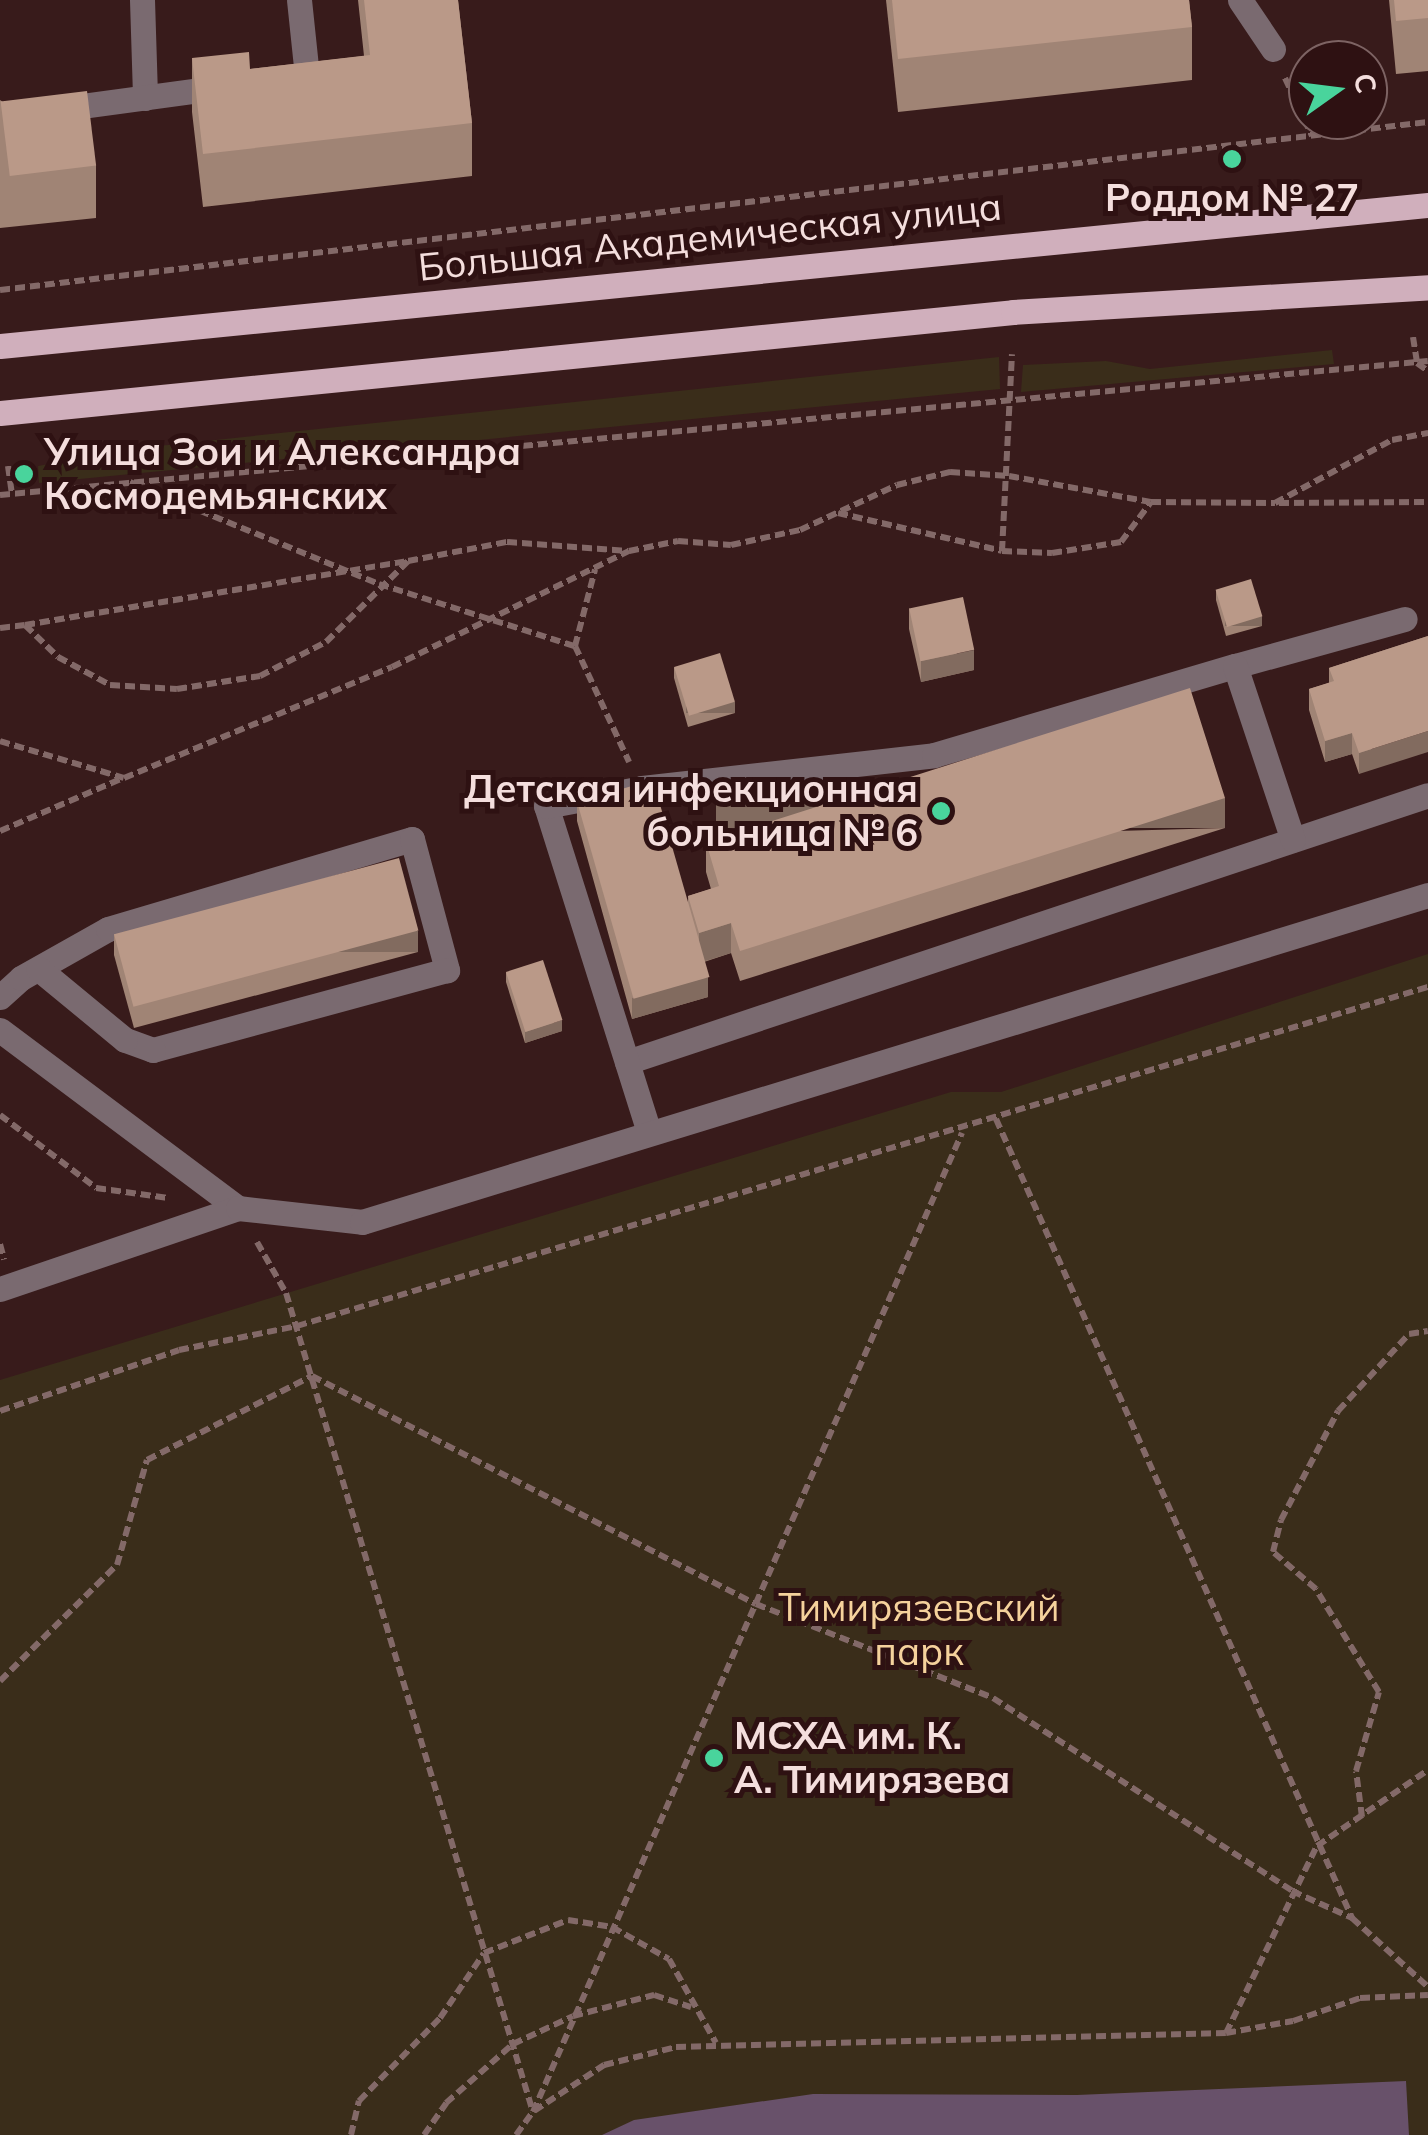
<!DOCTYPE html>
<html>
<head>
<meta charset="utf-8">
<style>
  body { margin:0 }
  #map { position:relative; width:1428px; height:2135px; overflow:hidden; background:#381b1b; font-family:Mulish,sans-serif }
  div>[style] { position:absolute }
  .green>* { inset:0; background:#3a2d1a }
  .water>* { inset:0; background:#68516a }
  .path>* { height:6px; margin-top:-3px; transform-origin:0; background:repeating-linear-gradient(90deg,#836968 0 10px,transparent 0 15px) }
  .minor>* { height:25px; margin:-12.5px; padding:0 12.5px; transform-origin:12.5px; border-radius:12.5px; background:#7a6a70 }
  .major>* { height:25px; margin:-12.5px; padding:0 12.5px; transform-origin:12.5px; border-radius:12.5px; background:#d0afbc }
  .wall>* { inset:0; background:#a08475 }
  .shaded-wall>* { inset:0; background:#826b5f; transform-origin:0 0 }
  .building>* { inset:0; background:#ba9988; transform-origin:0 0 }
  .dots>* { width:28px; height:28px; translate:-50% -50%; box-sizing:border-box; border:5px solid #2e1112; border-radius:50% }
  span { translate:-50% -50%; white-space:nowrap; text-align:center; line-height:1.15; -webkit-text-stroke:10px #2e1112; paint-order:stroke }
  .poi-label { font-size:38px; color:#f4dedd; font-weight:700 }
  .left { translate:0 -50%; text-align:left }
  .right { translate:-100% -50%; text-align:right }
  .street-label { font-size:38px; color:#f4dedd }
  .park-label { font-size:38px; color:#f5d29c }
  .north { position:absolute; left:1288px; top:40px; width:100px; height:100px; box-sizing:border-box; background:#2e1112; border:2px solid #7d6363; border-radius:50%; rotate:76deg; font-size:28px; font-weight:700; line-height:40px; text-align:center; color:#f4dedd }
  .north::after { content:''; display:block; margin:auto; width:35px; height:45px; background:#49d49c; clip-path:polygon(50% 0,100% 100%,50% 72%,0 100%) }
</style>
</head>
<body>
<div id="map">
  <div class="green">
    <div style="clip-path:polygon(1332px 350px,1334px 364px,1021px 392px,1023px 365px,1106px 361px,1150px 369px)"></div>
    <div style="clip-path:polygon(999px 357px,1000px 389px,39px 483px,38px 466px,130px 449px)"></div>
    <div style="clip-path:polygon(1428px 954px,1428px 2135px,0 2135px,0 1380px,951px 1092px,1001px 1092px)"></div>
  </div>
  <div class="water">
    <div style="clip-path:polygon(1406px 2081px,1409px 2135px,602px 2135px,634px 2120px,813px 2094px,1077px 2095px)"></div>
  </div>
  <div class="path">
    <div style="left:1285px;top:78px;width:64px;rotate:65deg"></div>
    <div style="left:0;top:290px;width:1438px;rotate:-6.71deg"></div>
    <div style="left:1413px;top:337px;width:26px;rotate:81deg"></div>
    <div style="left:1417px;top:363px;width:14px;rotate:36deg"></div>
    <div style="left:8px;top:466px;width:28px;rotate:82deg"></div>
    <div style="left:130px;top:482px;width:269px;rotate:22.3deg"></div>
    <div style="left:379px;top:584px;width:206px;rotate:17.6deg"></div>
    <div style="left:575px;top:646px;width:128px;rotate:65deg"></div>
    <div style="left:0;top:495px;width:1434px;rotate:-5.36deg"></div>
    <div style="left:1279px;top:503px;width:149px;rotate:-0.4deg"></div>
    <div style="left:838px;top:513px;width:168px;rotate:13deg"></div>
    <div style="left:1002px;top:551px;width:50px;rotate:2.3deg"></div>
    <div style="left:1052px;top:553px;width:70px;rotate:-9.1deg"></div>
    <div style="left:1121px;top:542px;width:50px;rotate:-53.1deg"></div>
    <div style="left:1002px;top:551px;width:197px;rotate:-87.1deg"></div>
    <div style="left:25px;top:625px;width:387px;rotate:-9.5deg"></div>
    <div style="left:0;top:628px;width:25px;rotate:-7deg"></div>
    <div style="left:25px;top:625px;width:46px;rotate:44.1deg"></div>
    <div style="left:58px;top:657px;width:59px;rotate:28.3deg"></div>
    <div style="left:110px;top:685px;width:67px;rotate:3.4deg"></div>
    <div style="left:177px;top:689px;width:84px;rotate:-8.9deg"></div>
    <div style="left:260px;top:676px;width:74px;rotate:-27.3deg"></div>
    <div style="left:326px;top:642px;width:115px;rotate:-44.6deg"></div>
    <div style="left:408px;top:561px;width:101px;rotate:-10.9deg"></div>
    <div style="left:507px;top:542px;width:121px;rotate:4.3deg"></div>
    <div style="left:575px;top:646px;width:79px;rotate:-75.3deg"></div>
    <div style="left:0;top:741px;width:129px;rotate:16.6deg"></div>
    <div style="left:124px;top:778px;width:290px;rotate:-22.5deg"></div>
    <div style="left:392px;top:667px;width:264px;rotate:-26.1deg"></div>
    <div style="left:629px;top:551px;width:50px;rotate:-11.5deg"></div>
    <div style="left:678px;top:541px;width:53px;rotate:4.3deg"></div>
    <div style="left:731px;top:545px;width:71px;rotate:-12.3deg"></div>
    <div style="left:800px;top:530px;width:107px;rotate:-24.9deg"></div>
    <div style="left:897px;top:485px;width:55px;rotate:-13.8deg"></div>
    <div style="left:950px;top:472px;width:59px;rotate:3.9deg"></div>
    <div style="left:1009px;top:476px;width:144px;rotate:10.4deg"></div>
    <div style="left:1151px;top:502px;width:124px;rotate:0.5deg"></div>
    <div style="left:1275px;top:503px;width:133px;rotate:-28.3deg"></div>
    <div style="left:1392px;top:440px;width:37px;rotate:-11deg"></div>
    <div style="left:0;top:831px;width:134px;rotate:-23.3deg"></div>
    <div style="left:0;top:1115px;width:121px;rotate:37.2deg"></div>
    <div style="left:96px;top:1188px;width:73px;rotate:7.9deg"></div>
    <div style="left:996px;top:1119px;width:875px;rotate:65.98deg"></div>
    <div style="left:1352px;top:1918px;width:103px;rotate:42.2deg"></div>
    <div style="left:257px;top:1242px;width:59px;rotate:60.4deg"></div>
    <div style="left:286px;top:1293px;width:855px;rotate:73.22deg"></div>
    <div style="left:0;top:1244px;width:16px;rotate:75deg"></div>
    <div style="left:0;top:1411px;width:189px;rotate:-18.8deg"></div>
    <div style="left:179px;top:1350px;width:120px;rotate:-11.5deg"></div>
    <div style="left:297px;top:1326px;width:1181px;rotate:-16.69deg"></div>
    <div style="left:0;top:1681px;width:165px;rotate:-44.8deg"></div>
    <div style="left:117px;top:1565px;width:109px;rotate:-74.1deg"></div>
    <div style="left:147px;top:1460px;width:185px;rotate:-27deg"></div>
    <div style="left:312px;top:1376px;width:499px;rotate:27.2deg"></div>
    <div style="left:756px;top:1604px;width:255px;rotate:21.6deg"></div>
    <div style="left:993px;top:1698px;width:356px;rotate:32.8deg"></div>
    <div style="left:1292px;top:1891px;width:66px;rotate:24.2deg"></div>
    <div style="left:1362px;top:1817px;width:46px;rotate:-97.4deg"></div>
    <div style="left:1356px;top:1771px;width:82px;rotate:-73.8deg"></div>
    <div style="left:1379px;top:1692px;width:121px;rotate:-121.5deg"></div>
    <div style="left:1316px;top:1589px;width:57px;rotate:-139.3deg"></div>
    <div style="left:1273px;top:1552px;width:33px;rotate:-76deg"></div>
    <div style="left:1281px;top:1520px;width:123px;rotate:-62.4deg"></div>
    <div style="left:1338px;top:1411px;width:105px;rotate:-47.3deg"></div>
    <div style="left:1409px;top:1334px;width:19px;rotate:-9deg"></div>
    <div style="left:1226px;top:2033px;width:208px;rotate:-64.1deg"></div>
    <div style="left:1317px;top:1846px;width:135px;rotate:-34.4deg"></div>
    <div style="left:534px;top:2111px;width:84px;rotate:-33.3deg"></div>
    <div style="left:604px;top:2065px;width:74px;rotate:-14deg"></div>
    <div style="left:676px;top:2047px;width:550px;rotate:-1.46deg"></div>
    <div style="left:1226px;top:2033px;width:68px;rotate:-10.2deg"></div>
    <div style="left:1293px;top:2021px;width:71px;rotate:-18.9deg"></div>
    <div style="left:1360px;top:1998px;width:68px;rotate:-2.5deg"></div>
    <div style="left:351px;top:2135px;width:35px;rotate:-77deg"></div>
    <div style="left:359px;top:2101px;width:116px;rotate:-45.7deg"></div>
    <div style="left:440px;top:2018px;width:78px;rotate:-55.9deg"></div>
    <div style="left:484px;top:1953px;width:90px;rotate:-21.4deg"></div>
    <div style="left:568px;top:1920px;width:45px;rotate:9deg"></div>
    <div style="left:612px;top:1927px;width:65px;rotate:29.3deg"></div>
    <div style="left:669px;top:1959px;width:96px;rotate:60.8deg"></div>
    <div style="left:424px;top:2135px;width:39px;rotate:-55deg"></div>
    <div style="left:446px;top:2103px;width:89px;rotate:-41.4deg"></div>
    <div style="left:513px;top:2044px;width:66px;rotate:-25deg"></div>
    <div style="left:573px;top:2016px;width:84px;rotate:-14.5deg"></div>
    <div style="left:654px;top:1995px;width:39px;rotate:18deg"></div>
    <div style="left:516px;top:2135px;width:29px;rotate:-54deg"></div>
    <div style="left:533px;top:2112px;width:1069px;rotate:-66.34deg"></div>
  </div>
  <div class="minor">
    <div style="left:142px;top:0;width:98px;rotate:88.2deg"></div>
    <div style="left:1240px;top:0;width:59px;rotate:56deg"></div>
    <div style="left:287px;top:79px;width:20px;rotate:-9deg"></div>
    <div style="left:307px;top:76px;width:76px;rotate:-96deg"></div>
    <div style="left:0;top:117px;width:225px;rotate:-7.7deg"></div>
    <div style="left:1235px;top:666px;width:176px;rotate:-15.5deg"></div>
    <div style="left:0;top:997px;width:28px;rotate:-42deg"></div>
    <div style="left:21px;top:978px;width:100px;rotate:-29.4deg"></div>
    <div style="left:108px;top:929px;width:317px;rotate:-16.5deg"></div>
    <div style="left:412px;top:839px;width:136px;rotate:75deg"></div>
    <div style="left:447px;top:970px;width:305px;rotate:164.8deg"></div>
    <div style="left:153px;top:1050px;width:30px;rotate:-160deg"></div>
    <div style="left:125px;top:1040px;width:112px;rotate:-140.5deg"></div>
    <div style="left:0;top:1030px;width:297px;rotate:36.8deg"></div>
    <div style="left:627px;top:1062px;width:844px;rotate:-18.43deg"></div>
    <div style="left:648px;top:1129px;width:339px;rotate:-107.5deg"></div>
    <div style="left:546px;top:806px;width:98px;rotate:-10.6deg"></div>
    <div style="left:642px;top:788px;width:294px;rotate:-6.4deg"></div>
    <div style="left:934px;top:755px;width:314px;rotate:-16.5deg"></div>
    <div style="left:1235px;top:666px;width:183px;rotate:71.6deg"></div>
    <div style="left:0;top:1289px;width:251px;rotate:-18.8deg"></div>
    <div style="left:238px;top:1208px;width:125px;rotate:6.4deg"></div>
    <div style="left:362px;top:1222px;width:1115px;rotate:-17.05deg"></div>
  </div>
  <div class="major">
    <div style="left:0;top:346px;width:1435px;rotate:-5.64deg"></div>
    <div style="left:0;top:413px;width:1018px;rotate:-5.69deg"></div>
    <div style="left:1013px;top:312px;width:416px;rotate:-3.4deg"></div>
  </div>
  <div class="wall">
    <div style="clip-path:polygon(358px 0,458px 0,472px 123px,472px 176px,203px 207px,192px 112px,192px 58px,250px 69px,364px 56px)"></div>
    <div style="clip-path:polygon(886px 0,1189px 0,1192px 27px,1192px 80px,898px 112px)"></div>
    <div style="clip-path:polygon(1389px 0,1428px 0,1428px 71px,1396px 74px)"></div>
    <div style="clip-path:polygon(0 100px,96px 165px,96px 218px,0 228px)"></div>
    <div style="clip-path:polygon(1216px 590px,1262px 626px,1226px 636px,1216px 600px)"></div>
    <div style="clip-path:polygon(909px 608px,974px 670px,921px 682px,909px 629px)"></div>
    <div style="clip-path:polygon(1428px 636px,1359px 774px,1352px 754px,1325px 762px,1309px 710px,1309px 689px,1329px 683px,1329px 668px)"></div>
    <div style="clip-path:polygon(674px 667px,735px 713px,688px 727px,674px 678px)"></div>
    <div style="clip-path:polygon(577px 801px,688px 904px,688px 896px,711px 889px,706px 872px,706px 842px,1225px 828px,740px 981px,731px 953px,704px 962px,708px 997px,632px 1019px,577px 821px)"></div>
    <div style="clip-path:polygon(114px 934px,418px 952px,134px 1028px,114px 955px)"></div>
    <div style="clip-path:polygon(506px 972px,562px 1031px,525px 1043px,506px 982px)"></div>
  </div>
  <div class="shaded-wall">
    <div style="left:1262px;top:616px;width:10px;height:37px;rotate:90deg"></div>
    <div style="clip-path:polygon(974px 650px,974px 670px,921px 682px,921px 661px)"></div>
    <div style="left:735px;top:702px;width:11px;height:49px;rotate:90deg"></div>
    <div style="clip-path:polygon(1428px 731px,1428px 752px,1359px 774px,1359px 753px)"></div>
    <div style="clip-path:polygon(1352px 733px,1352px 754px,1325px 762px,1325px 741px)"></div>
    <div style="left:1225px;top:798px;width:30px;height:509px;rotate:90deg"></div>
    <div style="clip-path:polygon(731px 923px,731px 953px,699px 963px,699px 933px)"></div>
    <div style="left:418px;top:931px;width:21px;height:294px;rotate:90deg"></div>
    <div style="clip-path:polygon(708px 977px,708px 997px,632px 1019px,632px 998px)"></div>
    <div style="clip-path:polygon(562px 1020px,562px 1031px,525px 1043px,525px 1032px)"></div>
  </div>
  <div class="building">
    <div style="clip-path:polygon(364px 0,458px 0,472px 123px,203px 154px,192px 58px,249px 52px,250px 69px,370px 55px)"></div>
    <div style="clip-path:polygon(892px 0,1189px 0,1192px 27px,898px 59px)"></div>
    <div style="clip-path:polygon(1394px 0,1428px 0,1428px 18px,1396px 21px)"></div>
    <div style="left:87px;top:91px;width:75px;height:87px;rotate:83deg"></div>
    <div style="left:1251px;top:579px;width:39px;height:37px;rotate:73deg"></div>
    <div style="left:963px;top:597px;width:54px;height:55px;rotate:78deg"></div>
    <div style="clip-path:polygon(1428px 636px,1428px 731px,1359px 753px,1352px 733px,1325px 741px,1309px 689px,1334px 681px,1329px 668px)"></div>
    <div style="left:720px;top:653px;width:51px;height:48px;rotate:73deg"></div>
    <div style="clip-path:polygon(1190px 688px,1225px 798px,740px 951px,731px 923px,699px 933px,688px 896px,719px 886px,706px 842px)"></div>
    <div style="left:653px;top:780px;width:205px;height:79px;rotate:74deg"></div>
    <div style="left:399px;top:858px;width:75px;height:295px;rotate:75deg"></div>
    <div style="left:543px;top:960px;width:63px;height:39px;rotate:72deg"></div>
  </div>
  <div class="dots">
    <div style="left:1232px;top:159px;background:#49d49c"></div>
    <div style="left:24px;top:474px;background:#49d49c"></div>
    <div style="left:941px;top:811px;background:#49d49c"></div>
    <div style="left:714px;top:1758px;background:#49d49c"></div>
  </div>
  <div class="poi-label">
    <span style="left:1232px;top:198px">Роддом № 27</span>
    <span class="left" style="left:44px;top:474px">Улица Зои и Александра<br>Космодемьянских</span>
    <span class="right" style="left:918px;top:811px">Детская инфекционная<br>больница № 6</span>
    <span class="left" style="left:734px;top:1758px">МСХА им. К.<br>А. Тимирязева</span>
  </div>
  <div class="street-label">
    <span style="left:710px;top:237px;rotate:-6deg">Большая Академическая улица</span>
  </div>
  <div class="park-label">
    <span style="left:919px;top:1630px">Тимирязевский<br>парк</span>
  </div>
  <div class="north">С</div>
</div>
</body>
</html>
